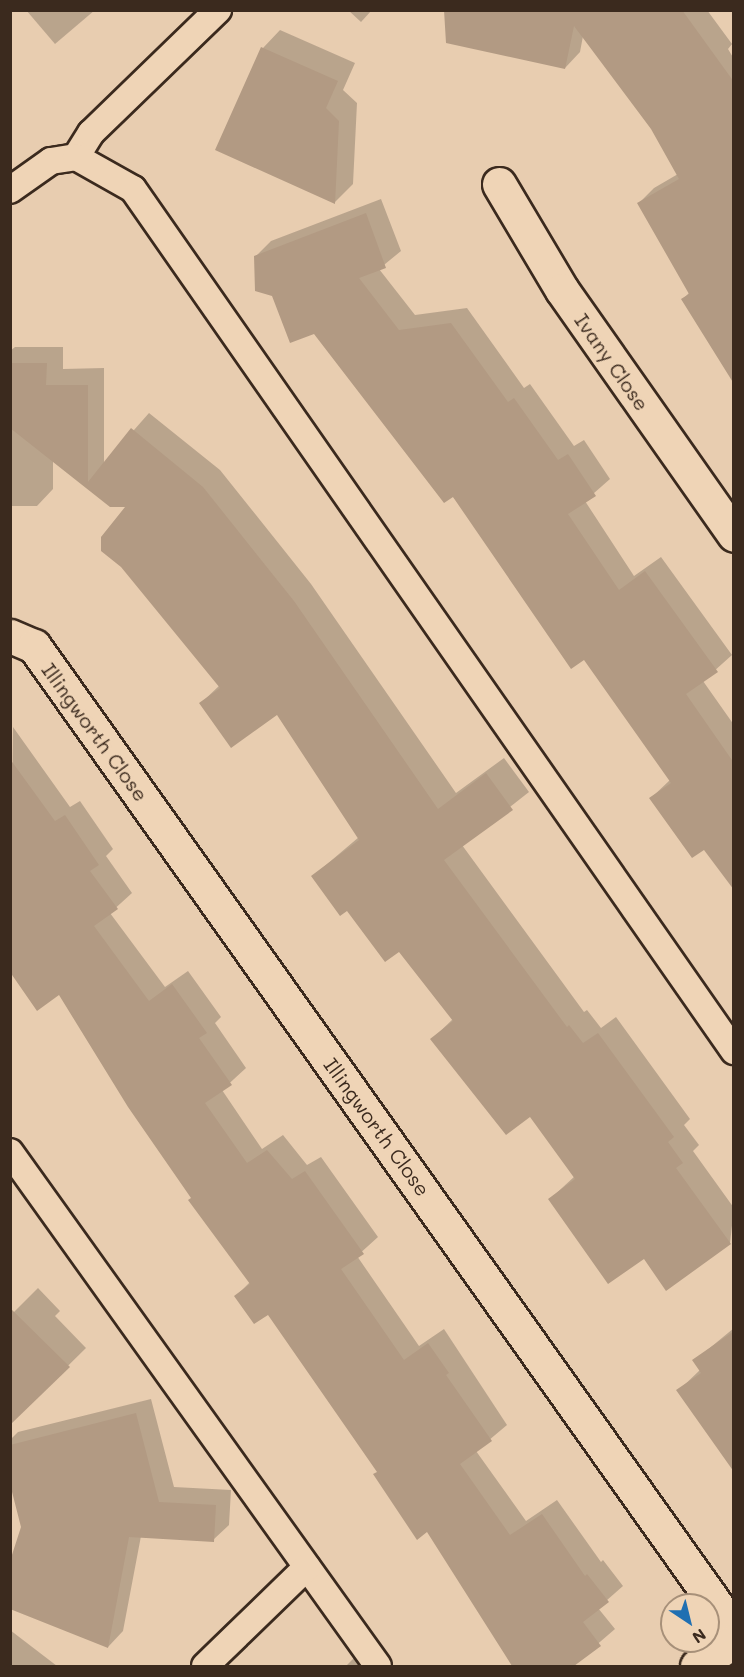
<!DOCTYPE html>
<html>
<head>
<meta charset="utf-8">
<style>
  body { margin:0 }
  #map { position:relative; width:744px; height:1677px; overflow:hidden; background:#e8cdb0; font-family:Mali,sans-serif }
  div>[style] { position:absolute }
  .shadow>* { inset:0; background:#0003 }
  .building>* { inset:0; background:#b29a83 }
  .roads { filter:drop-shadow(2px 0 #3b2a1e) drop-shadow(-2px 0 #3b2a1e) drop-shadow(0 2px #3b2a1e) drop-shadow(0 -2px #3b2a1e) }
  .lane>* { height:26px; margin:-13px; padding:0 13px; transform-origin:13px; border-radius:13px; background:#efd4b6 }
  .street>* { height:33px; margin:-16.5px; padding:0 16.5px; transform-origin:16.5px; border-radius:16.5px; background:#efd4b6 }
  span { translate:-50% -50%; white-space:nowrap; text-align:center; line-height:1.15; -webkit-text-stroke:5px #efd4b6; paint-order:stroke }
  .street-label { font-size:20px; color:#3b2a1e }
  .frame { position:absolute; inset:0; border:12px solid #3b2a1e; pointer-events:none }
  .north { position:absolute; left:660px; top:1593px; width:60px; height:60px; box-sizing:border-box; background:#efd4b6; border:2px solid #a79079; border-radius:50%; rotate:145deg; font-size:16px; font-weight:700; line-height:24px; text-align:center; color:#3b2a1e }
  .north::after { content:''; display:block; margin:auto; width:21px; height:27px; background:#1f6fb2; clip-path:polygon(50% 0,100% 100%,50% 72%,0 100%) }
</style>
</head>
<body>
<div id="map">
  <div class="shadow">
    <div style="clip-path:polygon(26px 10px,95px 10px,55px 44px)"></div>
    <div style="clip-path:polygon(348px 10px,372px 10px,361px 22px)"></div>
    <div style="clip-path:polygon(417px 10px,707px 10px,732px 44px,728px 49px,734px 59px,734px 361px,682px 300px,690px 292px,639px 203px,654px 188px,678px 174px,652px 128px,583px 36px,580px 52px,565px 68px,446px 12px)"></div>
    <div style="clip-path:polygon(280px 30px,355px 63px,343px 90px,357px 103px,353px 184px,335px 202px,263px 48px)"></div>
    <div style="clip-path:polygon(381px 199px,401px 251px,379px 269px,415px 315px,467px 308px,524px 388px,530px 384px,574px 446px,584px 440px,610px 479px,585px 501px,634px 576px,661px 557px,732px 655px,703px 681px,734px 725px,734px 886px,704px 848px,651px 798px,670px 780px,585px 658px,256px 256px,271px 241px)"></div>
    <div style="clip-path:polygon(15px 347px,63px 347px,63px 369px,104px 368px,104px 464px,149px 413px,220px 470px,311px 584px,456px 793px,504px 758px,529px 792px,462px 845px,584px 1012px,587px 1010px,601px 1028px,616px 1017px,690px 1119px,684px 1125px,699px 1145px,693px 1151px,734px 1208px,730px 1243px,644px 1257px,550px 1199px,575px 1176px,530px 1115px,432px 1039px,453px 1019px,399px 950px,347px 909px,313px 876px,359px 837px,278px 713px,201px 703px,220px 685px,128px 506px,111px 506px,53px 460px,53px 489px,37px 506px,10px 506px,10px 351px)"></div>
    <div style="clip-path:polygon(13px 727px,70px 807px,80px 801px,113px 849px,106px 856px,132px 893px,110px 913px,165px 987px,188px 971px,221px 1017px,215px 1023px,246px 1068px,222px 1090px,262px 1149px,283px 1135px,307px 1165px,321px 1157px,378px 1237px,357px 1256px,419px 1346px,444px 1329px,507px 1425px,476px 1451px,526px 1521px,557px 1500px,601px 1562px,603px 1560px,623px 1586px,598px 1608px,615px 1629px,572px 1666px,514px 1666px,428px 1529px,378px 1472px,268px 1313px,236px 1296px,250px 1282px,60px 993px,10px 952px)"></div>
    <div style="clip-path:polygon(38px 1288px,60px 1311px,55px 1316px,86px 1348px,10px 1423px,10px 1316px)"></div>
    <div style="clip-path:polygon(734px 1328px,734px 1466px,678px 1391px,700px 1370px,694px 1361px)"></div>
    <div style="clip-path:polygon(151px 1399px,174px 1487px,231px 1490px,229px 1525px,213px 1540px,141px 1536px,123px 1631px,108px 1647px,23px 1527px,10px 1478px,10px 1440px,18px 1432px)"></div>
    <div style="clip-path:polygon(10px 1630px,57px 1666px,10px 1666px)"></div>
    <div style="clip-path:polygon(359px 1653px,372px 1666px,346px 1666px)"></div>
  </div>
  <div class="building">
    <div style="clip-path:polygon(444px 10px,682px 10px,734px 82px,734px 384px,681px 299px,689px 294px,637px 203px,679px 179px,651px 129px,574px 26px,565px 69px,446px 43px)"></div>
    <div style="clip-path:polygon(261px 47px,338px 81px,326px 108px,339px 121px,335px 204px,215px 150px)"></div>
    <div style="clip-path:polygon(366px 213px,386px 268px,359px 278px,399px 330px,451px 323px,508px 402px,514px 398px,558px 460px,568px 454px,596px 496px,568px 514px,619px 590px,645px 571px,718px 672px,686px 694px,734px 763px,734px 890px,704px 850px,692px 858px,649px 798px,671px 783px,584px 660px,571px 669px,453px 497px,444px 503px,314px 334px,290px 343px,272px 296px,255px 291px,254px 256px)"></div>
    <div style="clip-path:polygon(10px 363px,47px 363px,46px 385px,88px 385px,88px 482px,131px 428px,203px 487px,294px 601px,438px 809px,486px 773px,513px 810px,444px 860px,567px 1027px,569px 1025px,583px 1043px,598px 1033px,674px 1137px,668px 1142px,683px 1163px,676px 1168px,731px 1244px,666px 1291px,644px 1259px,608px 1284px,548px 1199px,575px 1179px,530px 1117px,506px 1135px,430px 1039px,453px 1021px,399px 952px,385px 962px,347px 911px,340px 916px,311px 876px,359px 840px,277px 715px,231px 748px,199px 703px,220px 688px,121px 567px,101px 551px,101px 537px,125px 507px,110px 507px,10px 428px)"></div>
    <div style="clip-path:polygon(10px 759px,55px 821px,65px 815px,99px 865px,90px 871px,118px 909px,94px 926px,149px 1001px,172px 984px,207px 1033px,199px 1038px,232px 1085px,205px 1103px,247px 1163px,267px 1150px,292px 1179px,305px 1171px,364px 1254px,341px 1269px,404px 1360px,428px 1343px,449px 1373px,446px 1375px,492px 1441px,460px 1464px,510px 1535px,542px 1514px,585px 1576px,587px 1574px,609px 1602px,583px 1622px,601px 1646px,574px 1666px,512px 1666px,427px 1532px,417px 1540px,373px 1474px,377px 1472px,268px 1315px,254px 1324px,234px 1296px,250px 1284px,188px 1200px,191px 1198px,128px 1107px,59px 995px,37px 1011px,10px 972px)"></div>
    <div style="clip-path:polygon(10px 1308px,70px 1367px,10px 1425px)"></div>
    <div style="clip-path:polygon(734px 1331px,734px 1472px,676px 1390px,701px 1373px,692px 1360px)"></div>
    <div style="clip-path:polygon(136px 1413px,159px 1502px,216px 1505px,214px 1542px,129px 1537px,108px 1648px,10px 1609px,10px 1561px,21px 1527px,10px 1484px,10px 1445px)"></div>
  </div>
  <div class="roads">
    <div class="lane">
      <div style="left:76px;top:157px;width:28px;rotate:-58deg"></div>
      <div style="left:91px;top:133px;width:177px;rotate:-44.1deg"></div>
      <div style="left:10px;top:190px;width:50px;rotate:-35.3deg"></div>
      <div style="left:51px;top:161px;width:25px;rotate:-9deg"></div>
      <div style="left:76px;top:157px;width:65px;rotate:29.3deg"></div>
      <div style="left:133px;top:189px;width:1051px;rotate:55.12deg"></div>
      <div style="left:10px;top:1152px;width:632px;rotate:54.4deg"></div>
      <div style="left:205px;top:1666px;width:142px;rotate:-44.1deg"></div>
    </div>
    <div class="street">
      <div style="left:499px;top:184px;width:123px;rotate:59.3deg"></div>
      <div style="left:562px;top:290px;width:299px;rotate:54.9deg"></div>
      <div style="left:10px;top:636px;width:26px;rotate:23deg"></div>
      <div style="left:34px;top:646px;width:1208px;rotate:54.57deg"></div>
      <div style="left:697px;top:1666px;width:45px;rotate:-34deg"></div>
    </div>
  </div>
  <div class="street-label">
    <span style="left:612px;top:362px;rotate:55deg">Ivany Close</span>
    <span style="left:95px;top:732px;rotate:54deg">Illingworth Close</span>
    <span style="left:377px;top:1127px;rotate:54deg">Illingworth Close</span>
  </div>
  <div class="frame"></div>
  <div class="north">N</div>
</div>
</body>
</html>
